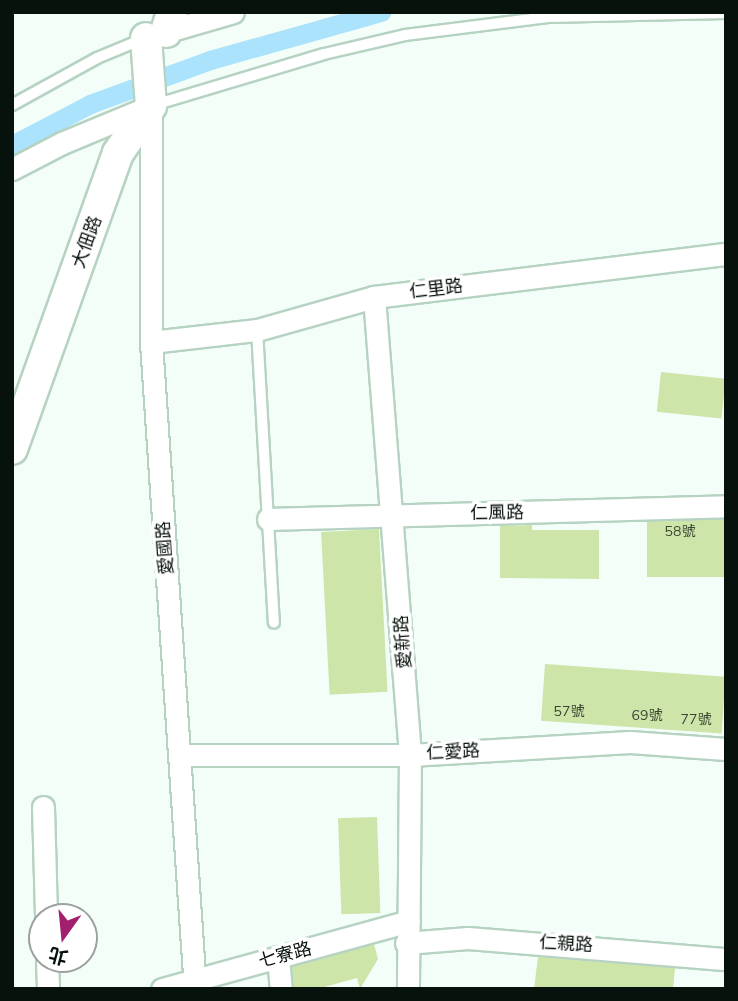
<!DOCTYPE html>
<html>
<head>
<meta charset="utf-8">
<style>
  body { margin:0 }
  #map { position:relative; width:738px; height:1001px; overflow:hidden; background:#f2fef7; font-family:Mulish,"Noto Sans TC",sans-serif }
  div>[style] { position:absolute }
  .canal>* { height:19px; margin:-9.5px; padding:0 9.5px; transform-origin:9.5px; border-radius:9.5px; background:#abe2fc }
  .building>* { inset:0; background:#cde5a9; transform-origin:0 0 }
  .roads { filter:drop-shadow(2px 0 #b6d3c2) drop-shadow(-2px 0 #b6d3c2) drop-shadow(0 2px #b6d3c2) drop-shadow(0 -2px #b6d3c2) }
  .lane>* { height:10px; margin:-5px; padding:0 5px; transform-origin:5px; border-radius:5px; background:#fff }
  .street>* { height:21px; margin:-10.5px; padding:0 10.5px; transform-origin:10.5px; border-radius:10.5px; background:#fff }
  .secondary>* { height:30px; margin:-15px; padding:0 15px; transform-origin:15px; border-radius:15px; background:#fff }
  span { translate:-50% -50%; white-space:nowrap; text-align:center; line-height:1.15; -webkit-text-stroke:7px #fff; paint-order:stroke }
  .number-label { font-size:14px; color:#394733 }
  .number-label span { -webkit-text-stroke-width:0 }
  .street-label { font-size:18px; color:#08120c }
  .frame { position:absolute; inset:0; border:14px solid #08120c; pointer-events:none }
  .north { position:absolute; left:28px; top:903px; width:70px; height:70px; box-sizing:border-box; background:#fff; border:2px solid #9ca09e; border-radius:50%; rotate:195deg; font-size:19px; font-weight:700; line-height:28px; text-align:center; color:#08120c }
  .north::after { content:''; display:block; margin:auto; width:24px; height:32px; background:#a21f6d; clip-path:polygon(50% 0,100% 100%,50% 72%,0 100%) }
</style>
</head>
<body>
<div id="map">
  <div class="canal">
    <div style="left:12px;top:145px;width:88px;rotate:-27.7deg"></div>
    <div style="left:90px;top:104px;width:128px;rotate:-20.1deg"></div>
    <div style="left:210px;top:60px;width:178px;rotate:-15.7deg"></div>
  </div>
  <div class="building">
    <div style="left:661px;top:372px;width:65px;height:40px;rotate:6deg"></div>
    <div style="left:726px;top:519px;width:58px;height:79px;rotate:90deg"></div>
    <div style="clip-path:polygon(532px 525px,532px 530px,599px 530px,599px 579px,500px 578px,500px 526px)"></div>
    <div style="left:379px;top:529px;width:163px;height:58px;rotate:87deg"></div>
    <div style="left:545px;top:664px;width:181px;height:57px;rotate:4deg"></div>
    <div style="left:377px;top:817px;width:96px;height:39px;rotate:88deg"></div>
    <div style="clip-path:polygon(374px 944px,378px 959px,360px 989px,357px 978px,317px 989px,294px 989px,292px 967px)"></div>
    <div style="clip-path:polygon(538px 957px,675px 968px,673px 989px,534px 989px)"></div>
  </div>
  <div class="roads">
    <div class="lane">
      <div style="left:12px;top:105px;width:97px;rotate:-28.9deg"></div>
      <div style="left:97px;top:58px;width:50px;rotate:-22.4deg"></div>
      <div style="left:154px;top:105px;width:177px;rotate:-16.7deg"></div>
      <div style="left:324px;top:54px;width:83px;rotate:-13.2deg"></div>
      <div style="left:405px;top:35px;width:144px;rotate:-7.2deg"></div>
      <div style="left:548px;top:17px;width:178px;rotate:-1.3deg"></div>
      <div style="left:257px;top:330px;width:293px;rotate:86.7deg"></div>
    </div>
    <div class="street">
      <div style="left:158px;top:34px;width:78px;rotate:-16.3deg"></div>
      <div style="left:12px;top:169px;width:56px;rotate:-27.5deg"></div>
      <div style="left:62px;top:143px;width:96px;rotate:-22.6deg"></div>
      <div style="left:151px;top:106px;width:236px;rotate:90deg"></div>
      <div style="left:151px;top:342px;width:648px;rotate:86.11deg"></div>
      <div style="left:374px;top:297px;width:459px;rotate:85.5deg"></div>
      <div style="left:410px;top:755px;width:234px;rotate:90.5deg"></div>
      <div style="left:151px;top:342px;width:107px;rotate:-6.5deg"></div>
      <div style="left:257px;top:330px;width:122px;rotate:-15.8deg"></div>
      <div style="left:374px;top:297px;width:355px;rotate:-7deg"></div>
      <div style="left:268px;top:519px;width:458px;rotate:-1.6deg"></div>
      <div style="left:180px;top:755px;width:230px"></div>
      <div style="left:410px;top:755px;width:220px;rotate:-3.4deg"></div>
      <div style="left:630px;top:742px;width:96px;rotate:4.2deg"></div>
      <div style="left:43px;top:807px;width:110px;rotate:88.4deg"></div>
      <div style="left:406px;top:943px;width:62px;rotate:-4.6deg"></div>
      <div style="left:468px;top:938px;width:259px;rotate:4.7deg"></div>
      <div style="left:278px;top:957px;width:32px;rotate:85deg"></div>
      <div style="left:47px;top:959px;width:30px;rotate:88deg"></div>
      <div style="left:162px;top:989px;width:256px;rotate:-15.4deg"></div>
    </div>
    <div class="secondary">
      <div style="left:166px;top:32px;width:21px;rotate:-73deg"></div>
      <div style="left:12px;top:449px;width:314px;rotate:-70.3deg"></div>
      <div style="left:118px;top:153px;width:57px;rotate:-54.9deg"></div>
      <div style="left:151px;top:106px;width:68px;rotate:-94.2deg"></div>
    </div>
  </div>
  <div class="number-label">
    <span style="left:680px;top:531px">58號</span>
    <span style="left:569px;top:711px">57號</span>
    <span style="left:647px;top:715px">69號</span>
    <span style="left:696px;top:719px">77號</span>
  </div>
  <div class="street-label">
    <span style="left:87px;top:242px;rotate:-70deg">大佃路</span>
    <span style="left:436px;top:289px;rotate:-7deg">仁里路</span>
    <span style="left:497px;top:513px;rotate:-1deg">仁風路</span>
    <span style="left:165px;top:548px;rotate:-94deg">愛國路</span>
    <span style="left:403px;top:642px;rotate:-94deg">愛新路</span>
    <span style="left:453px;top:752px;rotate:-3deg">仁愛路</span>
    <span style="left:566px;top:944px;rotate:3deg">仁親路</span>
    <span style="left:285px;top:955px;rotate:-15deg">七寮路</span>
  </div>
  <div class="frame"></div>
  <div class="north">北</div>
</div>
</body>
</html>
